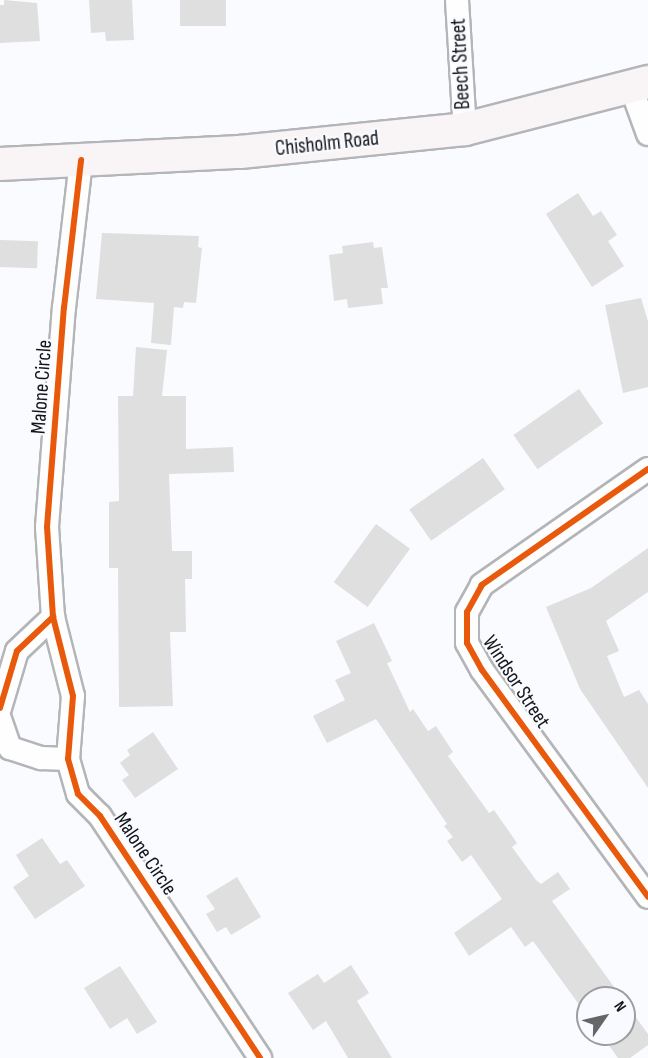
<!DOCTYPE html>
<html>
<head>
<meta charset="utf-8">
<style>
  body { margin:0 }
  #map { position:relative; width:648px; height:1058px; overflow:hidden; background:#fafbfe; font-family:"Sofia Sans Condensed",sans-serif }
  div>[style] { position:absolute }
  .building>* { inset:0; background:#dfdfdf; transform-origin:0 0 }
  .roads { filter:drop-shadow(2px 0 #b4b5b8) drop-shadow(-2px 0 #b4b5b8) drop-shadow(0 2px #b4b5b8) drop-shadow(0 -2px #b4b5b8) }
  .street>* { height:22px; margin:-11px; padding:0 11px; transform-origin:11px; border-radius:11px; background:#fefeff }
  .secondary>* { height:32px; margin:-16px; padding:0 16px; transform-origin:16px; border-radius:16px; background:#f9f5f6 }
  .cycleway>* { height:6px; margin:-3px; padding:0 3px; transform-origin:3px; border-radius:3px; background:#e8590c }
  span { translate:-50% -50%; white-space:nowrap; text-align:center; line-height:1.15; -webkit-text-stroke:4.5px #f9faff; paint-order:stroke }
  .street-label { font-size:21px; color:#141517 }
  .north { position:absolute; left:576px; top:986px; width:60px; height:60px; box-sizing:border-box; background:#f9faff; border:2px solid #9d9ea2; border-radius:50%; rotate:56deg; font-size:16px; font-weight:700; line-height:24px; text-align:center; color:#141517 }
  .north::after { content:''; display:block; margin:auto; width:21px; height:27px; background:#646668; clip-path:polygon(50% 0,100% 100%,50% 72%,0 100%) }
</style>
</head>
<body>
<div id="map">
  <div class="building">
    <div style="clip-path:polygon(4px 0,37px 3px,40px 41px,0 43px,0 5px,4px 5px)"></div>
    <div style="clip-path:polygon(89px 0,132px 0,134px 40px,106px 41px,105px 32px,91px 33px)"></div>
    <div style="left:180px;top:0;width:46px;height:26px"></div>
    <div style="clip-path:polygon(578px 193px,593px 216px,601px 211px,617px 235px,608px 241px,624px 266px,592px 287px,546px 214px)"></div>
    <div style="clip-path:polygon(102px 233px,199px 236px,198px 247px,202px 248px,196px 303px,184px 302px,183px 308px,174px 307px,171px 345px,151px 343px,154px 303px,96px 299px)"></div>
    <div style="left:0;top:240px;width:38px;height:27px;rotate:2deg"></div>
    <div style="clip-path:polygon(373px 242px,374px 248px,382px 247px,388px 288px,381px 288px,383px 304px,348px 308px,347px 299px,334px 301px,329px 255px,343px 253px,342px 246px)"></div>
    <div style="clip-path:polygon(641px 298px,648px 321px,648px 387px,623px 393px,605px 305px)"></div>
    <div style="clip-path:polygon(136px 347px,167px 350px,162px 396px,186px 396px,186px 449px,233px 447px,234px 472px,169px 474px,172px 551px,192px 551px,192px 579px,185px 579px,186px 632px,170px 632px,173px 706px,119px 707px,118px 568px,109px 568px,109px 502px,119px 501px,118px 396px,133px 396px)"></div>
    <div style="left:579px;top:389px;width:42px;height:80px;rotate:55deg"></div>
    <div style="left:483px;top:458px;width:38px;height:90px;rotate:55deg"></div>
    <div style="left:376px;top:524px;width:42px;height:72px;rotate:36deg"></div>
    <div style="clip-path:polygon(648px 548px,648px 592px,606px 621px,619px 651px,607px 656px,624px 697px,639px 690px,648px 704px,648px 788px,580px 689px,546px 607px,591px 588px)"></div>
    <div style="clip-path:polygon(374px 623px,392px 661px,387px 663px,410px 712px,413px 709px,428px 731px,436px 726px,453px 752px,448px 756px,489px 813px,494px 810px,517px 843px,512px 847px,536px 880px,541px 884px,558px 872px,570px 889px,552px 901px,622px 998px,588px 998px,588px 1017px,533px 941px,525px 947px,511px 927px,469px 956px,454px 933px,502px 899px,471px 855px,462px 862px,447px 841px,453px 837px,444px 826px,447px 824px,376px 719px,327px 743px,313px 716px,345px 700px,335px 680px,351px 673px,336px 641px)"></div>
    <div style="clip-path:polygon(153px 732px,178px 769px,135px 798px,122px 780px,129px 775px,120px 763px,130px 755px,127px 750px)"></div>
    <div style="clip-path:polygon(42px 838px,60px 864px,67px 860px,85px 886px,35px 919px,13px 887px,29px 876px,16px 855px)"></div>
    <div style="clip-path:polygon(237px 877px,261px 917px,231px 935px,226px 927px,217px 932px,206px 914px,215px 909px,206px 896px)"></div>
    <div style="clip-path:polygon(351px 965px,369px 993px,357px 1001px,392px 1058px,348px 1058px,326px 1021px,313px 1030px,288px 993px,318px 974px,324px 983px)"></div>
    <div style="clip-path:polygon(120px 966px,157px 1022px,137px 1034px,127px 1018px,110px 1029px,84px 988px)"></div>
    <div style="clip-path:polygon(624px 1001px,648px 1034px,648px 1045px,630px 1058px,618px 1058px,601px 1034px,624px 1034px)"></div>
  </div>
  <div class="roads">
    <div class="street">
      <div style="left:457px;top:0;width:129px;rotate:86.5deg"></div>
      <div style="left:631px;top:87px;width:50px;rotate:70.1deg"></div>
      <div style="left:648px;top:469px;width:203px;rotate:145.1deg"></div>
      <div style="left:482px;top:585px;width:31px;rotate:119deg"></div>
      <div style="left:467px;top:612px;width:31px;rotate:90deg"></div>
      <div style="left:467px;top:643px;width:31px;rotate:61deg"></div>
      <div style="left:482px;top:670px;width:281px;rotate:53.8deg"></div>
      <div style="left:53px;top:617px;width:81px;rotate:75.8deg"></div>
      <div style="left:73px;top:696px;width:63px;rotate:94.5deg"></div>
      <div style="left:68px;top:759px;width:36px;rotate:74deg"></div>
      <div style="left:78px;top:794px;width:31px;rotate:45deg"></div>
      <div style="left:100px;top:816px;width:290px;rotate:56.5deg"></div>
      <div style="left:0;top:708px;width:59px;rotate:-73.4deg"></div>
      <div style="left:17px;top:651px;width:50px;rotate:-43.4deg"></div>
      <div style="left:53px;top:617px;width:90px;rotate:-93.8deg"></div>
      <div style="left:47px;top:527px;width:220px;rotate:-85.6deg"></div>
      <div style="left:64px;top:308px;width:149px;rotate:-83.4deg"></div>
      <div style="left:0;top:719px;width:31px;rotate:71deg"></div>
      <div style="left:10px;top:748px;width:33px;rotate:18deg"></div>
      <div style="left:41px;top:758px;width:27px;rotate:2deg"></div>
    </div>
    <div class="secondary">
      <div style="left:0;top:164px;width:240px;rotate:-2.9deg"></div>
      <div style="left:240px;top:152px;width:226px;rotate:-5.8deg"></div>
      <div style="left:465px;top:129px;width:189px;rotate:-14.4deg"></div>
    </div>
  </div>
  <div class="cycleway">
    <div style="left:648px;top:469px;width:203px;rotate:145.1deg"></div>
    <div style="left:482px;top:585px;width:31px;rotate:119deg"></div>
    <div style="left:467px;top:612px;width:31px;rotate:90deg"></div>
    <div style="left:467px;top:643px;width:31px;rotate:61deg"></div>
    <div style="left:482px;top:670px;width:281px;rotate:53.8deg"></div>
    <div style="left:53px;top:617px;width:81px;rotate:75.8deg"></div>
    <div style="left:73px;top:696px;width:63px;rotate:94.5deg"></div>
    <div style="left:68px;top:759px;width:36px;rotate:74deg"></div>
    <div style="left:78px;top:794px;width:31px;rotate:45deg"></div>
    <div style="left:100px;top:816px;width:290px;rotate:56.5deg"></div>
    <div style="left:0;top:708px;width:59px;rotate:-73.4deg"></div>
    <div style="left:17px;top:651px;width:50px;rotate:-43.4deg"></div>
    <div style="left:53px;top:617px;width:90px;rotate:-93.8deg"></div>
    <div style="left:47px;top:527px;width:220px;rotate:-85.6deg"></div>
    <div style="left:64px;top:308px;width:149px;rotate:-83.4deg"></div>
  </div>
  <div class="street-label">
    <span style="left:461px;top:64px;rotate:-93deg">Beech Street</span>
    <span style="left:327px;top:144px;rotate:-6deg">Chisholm Road</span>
    <span style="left:42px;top:387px;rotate:-86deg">Malone Circle</span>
    <span style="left:516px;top:682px;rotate:57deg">Windsor Street</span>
    <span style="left:145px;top:854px;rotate:56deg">Malone Circle</span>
  </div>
  <div class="north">N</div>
</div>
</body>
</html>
